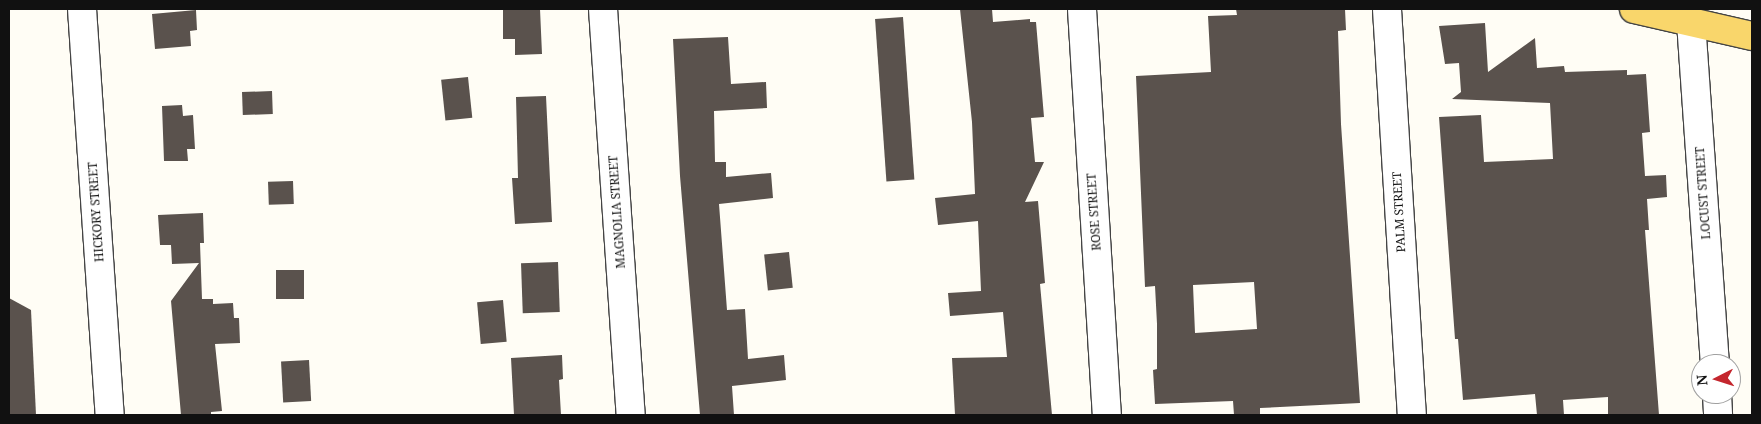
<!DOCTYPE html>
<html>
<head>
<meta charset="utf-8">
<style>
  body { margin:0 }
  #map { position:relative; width:1761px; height:424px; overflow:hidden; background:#fffdf5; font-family:"Noto Serif",serif }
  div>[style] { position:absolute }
  .building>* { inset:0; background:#5a524d; transform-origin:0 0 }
  .roads { filter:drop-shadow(1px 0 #444) drop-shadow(-1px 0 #444) drop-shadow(0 1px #444) drop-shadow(0 -1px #444) }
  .minor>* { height:28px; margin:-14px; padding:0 14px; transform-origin:14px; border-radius:14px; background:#fff }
  .major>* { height:28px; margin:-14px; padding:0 14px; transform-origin:14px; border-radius:14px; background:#f9d66b }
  span { translate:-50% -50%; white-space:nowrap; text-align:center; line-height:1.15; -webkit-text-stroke:5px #fff; paint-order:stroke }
  .street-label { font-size:12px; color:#111 }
  .frame { position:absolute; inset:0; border:10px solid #111; pointer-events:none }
  .north { position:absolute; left:1691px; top:354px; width:50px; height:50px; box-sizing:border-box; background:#fff; border:1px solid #a0a0a0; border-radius:50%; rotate:265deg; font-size:14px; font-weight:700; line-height:20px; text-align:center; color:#111 }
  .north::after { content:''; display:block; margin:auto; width:18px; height:22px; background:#c4262e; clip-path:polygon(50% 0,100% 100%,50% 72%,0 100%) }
</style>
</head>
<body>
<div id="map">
  <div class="building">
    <div style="clip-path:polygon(503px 9px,540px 9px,542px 54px,515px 55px,515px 39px,503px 39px)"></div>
    <div style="clip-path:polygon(960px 9px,992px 9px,993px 22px,1030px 19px,1030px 22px,1036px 22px,1044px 117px,1031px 118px,1035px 162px,1044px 162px,1025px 202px,1038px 201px,1045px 283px,1040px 284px,1052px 415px,955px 415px,952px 358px,1007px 357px,1003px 312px,950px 316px,948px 293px,981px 291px,978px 221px,938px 225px,935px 198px,975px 194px,972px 122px)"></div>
    <div style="clip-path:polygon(evenodd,1236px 9px,1345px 9px,1346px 30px,1338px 31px,1341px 124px,1360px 403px,1260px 408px,1260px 415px,1234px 415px,1233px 401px,1155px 404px,1153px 370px,1157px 369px,1157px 324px,1155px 286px,1145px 287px,1136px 76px,1211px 72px,1208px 16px,1237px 15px,1236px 9px,1254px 282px,1257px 329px,1195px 333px,1193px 285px,1254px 282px)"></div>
    <div style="clip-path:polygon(196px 10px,197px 30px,190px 31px,191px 46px,155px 49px,152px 14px)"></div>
    <div style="left:903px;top:17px;width:163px;height:28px;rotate:86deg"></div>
    <div style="clip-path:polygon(1485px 23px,1488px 72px,1535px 38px,1537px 68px,1564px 66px,1565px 72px,1627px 70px,1627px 75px,1646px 74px,1650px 132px,1642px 133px,1645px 176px,1666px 175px,1667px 197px,1647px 199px,1649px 230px,1645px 230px,1659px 415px,1608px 415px,1608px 397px,1563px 400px,1564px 415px,1537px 415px,1535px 394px,1463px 400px,1458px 339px,1455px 339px,1439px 117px,1481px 115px,1484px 162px,1553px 159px,1550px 103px,1452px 99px,1461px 92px,1459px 63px,1445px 64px,1439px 26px)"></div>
    <div style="clip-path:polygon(728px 37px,731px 84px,766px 82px,767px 108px,714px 111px,715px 162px,726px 162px,726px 177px,771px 173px,773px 198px,719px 204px,727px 310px,745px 309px,748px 359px,784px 355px,786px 380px,732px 386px,734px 415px,700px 415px,680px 176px,673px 39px)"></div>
    <div style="left:468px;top:77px;width:41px;height:27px;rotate:84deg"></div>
    <div style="left:272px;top:91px;width:23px;height:30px;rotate:88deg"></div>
    <div style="clip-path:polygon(546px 96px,552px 222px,515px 224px,512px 178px,518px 178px,516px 97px)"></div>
    <div style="clip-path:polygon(182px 105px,183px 116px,193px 115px,195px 149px,187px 149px,188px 161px,164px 161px,162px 106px)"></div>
    <div style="left:293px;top:181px;width:23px;height:25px;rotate:88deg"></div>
    <div style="clip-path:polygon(203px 213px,204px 243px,200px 243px,202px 299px,213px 299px,213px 304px,233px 303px,234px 318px,239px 318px,240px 343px,215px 344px,222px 411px,211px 412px,211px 415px,181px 415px,171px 301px,199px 263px,172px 264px,171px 245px,160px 245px,158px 215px)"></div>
    <div style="left:789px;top:252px;width:36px;height:25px;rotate:84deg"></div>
    <div style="left:558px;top:262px;width:50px;height:37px;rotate:88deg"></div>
    <div style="left:276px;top:270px;width:28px;height:29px"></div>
    <div style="clip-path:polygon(9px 298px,31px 310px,36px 415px,9px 415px)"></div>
    <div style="left:503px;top:300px;width:42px;height:26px;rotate:85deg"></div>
    <div style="clip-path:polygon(562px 355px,563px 379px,559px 380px,561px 415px,514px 415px,511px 358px)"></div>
    <div style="left:309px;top:360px;width:41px;height:28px;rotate:87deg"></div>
  </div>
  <div class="roads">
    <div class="minor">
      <div style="left:82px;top:9px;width:407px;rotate:86.1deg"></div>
      <div style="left:603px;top:9px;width:407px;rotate:86.1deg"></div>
      <div style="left:1082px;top:9px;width:407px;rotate:86.5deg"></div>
      <div style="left:1387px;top:9px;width:407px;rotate:86.5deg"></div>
      <div style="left:1691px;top:22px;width:343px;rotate:86deg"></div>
      <div style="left:1717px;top:394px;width:21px;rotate:87deg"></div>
    </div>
    <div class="major">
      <div style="left:1634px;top:9px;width:121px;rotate:12.9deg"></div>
    </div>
  </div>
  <div class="street-label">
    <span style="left:1703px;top:193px;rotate:-94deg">LOCUST STREET</span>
    <span style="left:96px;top:212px;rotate:-94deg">HICKORY STREET</span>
    <span style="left:617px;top:212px;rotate:-94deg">MAGNOLIA STREET</span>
    <span style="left:1094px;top:212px;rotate:-94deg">ROSE STREET</span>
    <span style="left:1399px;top:212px;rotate:-93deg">PALM STREET</span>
  </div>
  <div class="frame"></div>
  <div class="north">N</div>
</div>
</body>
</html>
